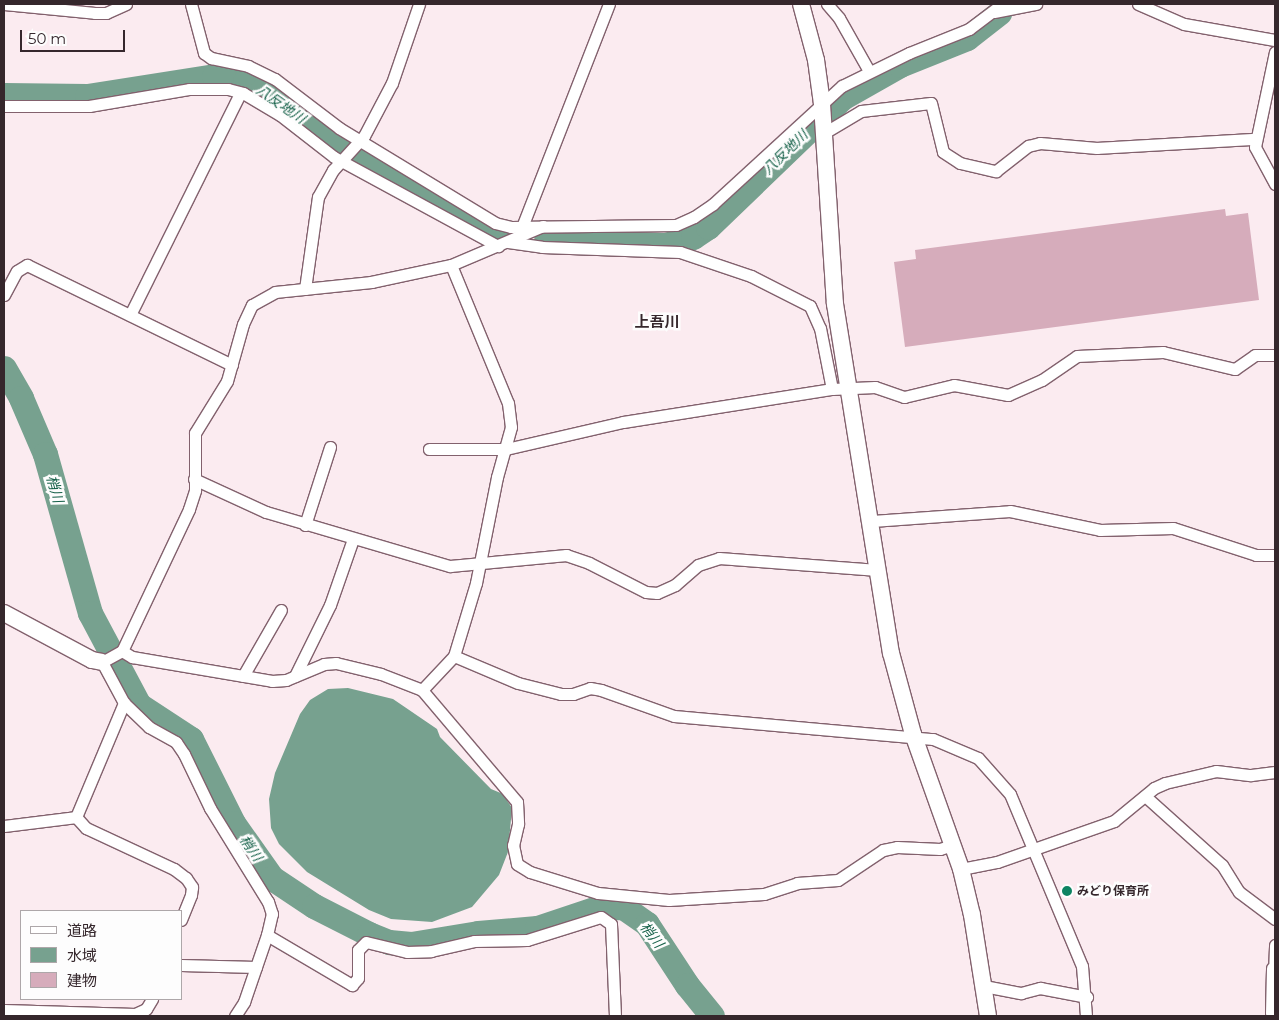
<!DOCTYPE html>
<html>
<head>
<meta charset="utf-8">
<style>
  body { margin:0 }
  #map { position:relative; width:1279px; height:1020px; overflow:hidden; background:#fbebf0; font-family:Montserrat,"Noto Sans JP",sans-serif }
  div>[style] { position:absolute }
  .water>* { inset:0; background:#77a18f }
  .river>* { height:25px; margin:-12.5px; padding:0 12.5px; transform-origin:12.5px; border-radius:12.5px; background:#77a18f }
  .building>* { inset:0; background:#d6acbb }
  .roads { filter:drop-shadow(1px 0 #82616d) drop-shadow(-1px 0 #82616d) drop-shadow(0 1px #82616d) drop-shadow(0 -1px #82616d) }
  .street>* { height:11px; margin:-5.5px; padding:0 5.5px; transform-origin:5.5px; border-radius:5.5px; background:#fff }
  .secondary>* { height:16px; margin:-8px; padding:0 8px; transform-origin:8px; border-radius:8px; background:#fff }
  .dots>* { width:14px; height:14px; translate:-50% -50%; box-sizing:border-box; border:2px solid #fdfdfd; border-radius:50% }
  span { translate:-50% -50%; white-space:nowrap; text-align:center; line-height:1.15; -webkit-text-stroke:5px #fdfdfd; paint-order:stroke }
  .poi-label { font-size:12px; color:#35272c; font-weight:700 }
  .left { translate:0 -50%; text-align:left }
  .water-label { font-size:14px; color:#166149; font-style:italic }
  .quarter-label { font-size:15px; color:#35272c; font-weight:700 }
  .frame { position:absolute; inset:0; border:5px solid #35272c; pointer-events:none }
  .legend { position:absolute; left:20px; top:910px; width:162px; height:90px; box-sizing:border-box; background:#fdfdfd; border:1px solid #ada7a9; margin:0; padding:6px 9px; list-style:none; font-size:15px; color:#35272c }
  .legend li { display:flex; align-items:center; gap:10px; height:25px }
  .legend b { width:25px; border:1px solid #ada7a9 }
  .scale { position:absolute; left:20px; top:30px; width:105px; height:22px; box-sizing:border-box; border:2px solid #35272c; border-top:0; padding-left:6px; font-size:15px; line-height:18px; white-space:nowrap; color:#35272c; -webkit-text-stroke:4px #fdfdfd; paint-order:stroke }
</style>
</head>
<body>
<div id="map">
  <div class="water">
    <div style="clip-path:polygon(348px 688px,393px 699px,437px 729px,440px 737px,491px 789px,503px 794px,512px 808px,508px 852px,499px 875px,472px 907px,432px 922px,391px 919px,369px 910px,307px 872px,279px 844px,271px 828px,269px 799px,275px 773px,300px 714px,310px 700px,328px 689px)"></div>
  </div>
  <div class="river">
    <div style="left:4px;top:95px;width:83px;rotate:0.7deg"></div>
    <div style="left:87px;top:96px;width:129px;rotate:-8.9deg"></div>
    <div style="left:214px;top:76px;width:31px;rotate:9deg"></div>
    <div style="left:245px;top:81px;width:20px;rotate:24deg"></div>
    <div style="left:263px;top:89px;width:130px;rotate:36.9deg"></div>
    <div style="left:367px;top:167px;width:150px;rotate:27.8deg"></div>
    <div style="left:546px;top:241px;width:119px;rotate:1.9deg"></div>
    <div style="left:665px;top:245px;width:29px;rotate:-16deg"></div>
    <div style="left:693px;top:237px;width:18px;rotate:-34deg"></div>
    <div style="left:708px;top:227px;width:186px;rotate:-43.9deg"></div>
    <div style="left:842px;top:98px;width:67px;rotate:-29.6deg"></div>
    <div style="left:900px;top:65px;width:72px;rotate:-21.9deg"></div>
    <div style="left:967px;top:38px;width:41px;rotate:-38deg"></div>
    <div style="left:4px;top:368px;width:34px;rotate:60deg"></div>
    <div style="left:21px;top:398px;width:61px;rotate:66.8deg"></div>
    <div style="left:45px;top:454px;width:165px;rotate:74.2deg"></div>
    <div style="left:90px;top:613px;width:104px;rotate:62deg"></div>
    <div style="left:139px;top:705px;width:62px;rotate:33.2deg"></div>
    <div style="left:191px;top:739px;width:94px;rotate:63.4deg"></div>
    <div style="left:233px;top:823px;width:67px;rotate:54.7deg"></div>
    <div style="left:272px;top:878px;width:50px;rotate:33.7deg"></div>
    <div style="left:314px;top:906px;width:62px;rotate:27deg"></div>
    <div style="left:369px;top:934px;width:22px;rotate:22deg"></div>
    <div style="left:389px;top:942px;width:22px;rotate:5deg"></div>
    <div style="left:411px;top:944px;width:68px;rotate:-9.3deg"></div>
    <div style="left:478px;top:933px;width:59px;rotate:-4.8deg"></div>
    <div style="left:537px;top:928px;width:63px;rotate:-18.4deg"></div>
    <div style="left:597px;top:908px;width:26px;rotate:-2deg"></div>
    <div style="left:623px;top:907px;width:29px;rotate:35deg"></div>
    <div style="left:647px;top:924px;width:73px;rotate:56.7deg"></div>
    <div style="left:687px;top:985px;width:40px;rotate:51deg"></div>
  </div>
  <div class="building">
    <div style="clip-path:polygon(1225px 209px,1226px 216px,1248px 213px,1259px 300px,905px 347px,894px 262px,916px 259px,915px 250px)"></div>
  </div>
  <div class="roads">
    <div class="street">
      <div style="left:4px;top:4px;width:91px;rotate:5.6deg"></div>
      <div style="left:95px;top:13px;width:11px"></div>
      <div style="left:106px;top:13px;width:22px;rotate:-24deg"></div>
      <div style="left:191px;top:4px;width:51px;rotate:75.1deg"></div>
      <div style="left:204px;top:53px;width:9px;rotate:36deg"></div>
      <div style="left:211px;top:58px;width:38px;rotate:12deg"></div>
      <div style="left:248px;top:66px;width:30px;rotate:26deg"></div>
      <div style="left:275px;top:79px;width:81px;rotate:37.4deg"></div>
      <div style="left:339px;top:128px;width:183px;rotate:31.3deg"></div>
      <div style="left:495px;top:223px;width:16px;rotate:14deg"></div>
      <div style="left:511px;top:227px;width:165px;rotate:-0.7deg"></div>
      <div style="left:676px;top:225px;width:20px;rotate:-24deg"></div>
      <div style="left:694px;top:217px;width:23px;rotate:-34deg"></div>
      <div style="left:713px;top:204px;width:175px;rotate:-42.5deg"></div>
      <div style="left:842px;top:86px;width:75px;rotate:-26.2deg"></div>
      <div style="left:909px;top:53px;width:65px;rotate:-21.8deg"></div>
      <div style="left:969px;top:29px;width:41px;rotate:-37.1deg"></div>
      <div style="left:827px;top:4px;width:18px;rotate:49deg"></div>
      <div style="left:839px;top:18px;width:61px;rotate:60.5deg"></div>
      <div style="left:1138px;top:4px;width:50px;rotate:23.5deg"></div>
      <div style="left:1184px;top:24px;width:92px;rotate:10deg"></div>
      <div style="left:994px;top:12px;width:43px;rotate:-10.8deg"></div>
      <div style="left:1275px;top:52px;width:97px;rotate:101.9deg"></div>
      <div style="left:1255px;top:147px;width:42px;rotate:61.6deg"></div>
      <div style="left:4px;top:106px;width:85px"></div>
      <div style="left:89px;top:106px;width:101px;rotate:-9.6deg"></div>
      <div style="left:189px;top:89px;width:39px"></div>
      <div style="left:228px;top:89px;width:16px;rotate:15deg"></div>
      <div style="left:243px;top:93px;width:43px;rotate:30.7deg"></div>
      <div style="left:280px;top:115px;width:68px;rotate:37.9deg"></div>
      <div style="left:334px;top:157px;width:187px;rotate:28.5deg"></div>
      <div style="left:824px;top:133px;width:43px;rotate:-30.7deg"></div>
      <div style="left:861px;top:111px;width:70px;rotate:-6.5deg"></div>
      <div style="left:931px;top:103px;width:50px;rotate:76.2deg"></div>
      <div style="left:943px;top:152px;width:20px;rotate:33deg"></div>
      <div style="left:960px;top:163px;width:37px;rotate:13deg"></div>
      <div style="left:996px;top:171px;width:41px;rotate:-38deg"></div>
      <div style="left:1028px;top:146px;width:12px;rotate:-14deg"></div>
      <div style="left:1040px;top:143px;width:57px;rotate:5deg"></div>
      <div style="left:1097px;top:148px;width:158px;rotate:-3.3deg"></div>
      <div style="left:522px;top:227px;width:239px;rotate:-68.7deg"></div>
      <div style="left:508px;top:242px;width:34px;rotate:8deg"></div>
      <div style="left:542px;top:247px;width:138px;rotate:2.1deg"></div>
      <div style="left:680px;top:252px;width:75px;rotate:18.7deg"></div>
      <div style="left:751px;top:276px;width:66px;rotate:27deg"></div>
      <div style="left:810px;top:306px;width:24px;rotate:66deg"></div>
      <div style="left:820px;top:328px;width:62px;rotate:78.9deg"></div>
      <div style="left:832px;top:389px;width:43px;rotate:-2.7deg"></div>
      <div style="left:875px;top:387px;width:31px;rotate:19deg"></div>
      <div style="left:904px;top:397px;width:51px;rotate:-13.5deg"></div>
      <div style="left:954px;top:385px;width:55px;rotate:10.5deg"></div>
      <div style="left:1008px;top:395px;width:37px;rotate:-24deg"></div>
      <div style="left:1042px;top:380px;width:42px;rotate:-34.4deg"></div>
      <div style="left:1077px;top:356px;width:86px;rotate:-2.7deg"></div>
      <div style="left:1163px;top:352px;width:74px;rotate:13.3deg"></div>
      <div style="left:1235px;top:369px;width:24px;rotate:-35deg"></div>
      <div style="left:1255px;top:355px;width:20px"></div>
      <div style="left:451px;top:265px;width:149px;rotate:67.6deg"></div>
      <div style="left:508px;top:403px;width:24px;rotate:83deg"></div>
      <div style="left:511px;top:427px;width:52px;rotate:105.6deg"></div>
      <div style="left:497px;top:477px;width:108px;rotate:101.2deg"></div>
      <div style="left:476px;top:583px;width:76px;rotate:106.8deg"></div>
      <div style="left:305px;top:289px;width:93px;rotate:-82deg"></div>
      <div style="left:318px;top:197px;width:31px;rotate:-61deg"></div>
      <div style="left:333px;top:170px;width:46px;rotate:-47.6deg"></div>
      <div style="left:364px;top:136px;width:60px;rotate:-62.2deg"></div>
      <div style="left:392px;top:83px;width:83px;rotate:-71.1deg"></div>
      <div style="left:4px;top:295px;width:27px;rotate:-62deg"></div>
      <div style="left:17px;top:271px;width:12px;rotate:-31deg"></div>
      <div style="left:27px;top:265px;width:228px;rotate:26deg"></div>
      <div style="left:130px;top:315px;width:248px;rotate:-63.6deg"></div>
      <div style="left:429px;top:449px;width:77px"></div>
      <div style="left:506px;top:449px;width:120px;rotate:-13deg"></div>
      <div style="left:623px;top:422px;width:212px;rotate:-9deg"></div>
      <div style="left:194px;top:479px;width:79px;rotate:24.6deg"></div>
      <div style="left:266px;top:512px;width:192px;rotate:16.4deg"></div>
      <div style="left:450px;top:566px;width:117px;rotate:-5.4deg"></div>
      <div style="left:566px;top:555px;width:24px;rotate:19deg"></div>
      <div style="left:589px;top:563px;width:64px;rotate:27deg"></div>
      <div style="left:646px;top:592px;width:11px;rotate:5deg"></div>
      <div style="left:657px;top:593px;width:20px;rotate:-24deg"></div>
      <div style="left:675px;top:585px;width:30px;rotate:-41deg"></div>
      <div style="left:698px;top:565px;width:22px;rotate:-18deg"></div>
      <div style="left:719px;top:558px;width:159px;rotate:4.3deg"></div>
      <div style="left:872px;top:521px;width:138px;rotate:-4.1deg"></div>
      <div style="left:1010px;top:511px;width:92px;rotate:11.9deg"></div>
      <div style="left:1100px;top:530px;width:73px;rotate:-1.6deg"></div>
      <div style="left:1173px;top:528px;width:87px;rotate:18deg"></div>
      <div style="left:1256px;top:555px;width:19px"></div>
      <div style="left:305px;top:525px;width:82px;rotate:-72.2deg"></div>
      <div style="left:122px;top:651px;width:12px;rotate:31deg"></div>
      <div style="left:132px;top:657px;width:142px;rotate:9.7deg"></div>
      <div style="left:272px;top:681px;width:14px;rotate:-4deg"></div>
      <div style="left:286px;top:680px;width:41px;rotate:-22.8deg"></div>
      <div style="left:324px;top:664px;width:12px;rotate:-5deg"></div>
      <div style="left:336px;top:663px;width:46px;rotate:13.7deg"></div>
      <div style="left:381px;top:674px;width:44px;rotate:21.3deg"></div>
      <div style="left:422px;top:690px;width:47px;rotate:-46.7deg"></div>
      <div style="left:454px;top:656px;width:69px;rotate:22.9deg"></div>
      <div style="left:518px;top:683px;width:44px;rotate:14.3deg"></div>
      <div style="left:561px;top:694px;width:12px"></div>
      <div style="left:573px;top:694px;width:18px;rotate:-19deg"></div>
      <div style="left:590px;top:688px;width:11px;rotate:10deg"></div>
      <div style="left:601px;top:690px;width:77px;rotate:19.6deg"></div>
      <div style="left:674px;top:716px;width:260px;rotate:5.1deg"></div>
      <div style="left:933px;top:739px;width:49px;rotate:22.9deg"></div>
      <div style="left:978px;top:758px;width:48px;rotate:48.4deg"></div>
      <div style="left:1010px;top:794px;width:186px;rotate:67.3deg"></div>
      <div style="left:1082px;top:966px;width:50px;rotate:85.4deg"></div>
      <div style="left:243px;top:676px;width:76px;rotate:-60.1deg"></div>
      <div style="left:295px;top:676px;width:79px;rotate:-63.8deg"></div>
      <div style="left:330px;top:605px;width:70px;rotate:-70.8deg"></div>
      <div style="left:422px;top:690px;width:147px;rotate:49.7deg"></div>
      <div style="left:517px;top:802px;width:22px;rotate:87deg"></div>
      <div style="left:518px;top:824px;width:22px;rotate:103deg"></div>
      <div style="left:513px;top:845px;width:19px;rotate:78deg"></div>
      <div style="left:517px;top:864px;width:15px;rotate:32deg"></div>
      <div style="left:530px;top:872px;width:71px;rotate:17.2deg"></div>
      <div style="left:598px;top:893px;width:71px;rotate:5.6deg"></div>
      <div style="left:669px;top:900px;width:95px;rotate:-3.6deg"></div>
      <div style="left:764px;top:894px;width:35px;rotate:-18deg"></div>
      <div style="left:797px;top:883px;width:41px;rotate:-4.2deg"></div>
      <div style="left:838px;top:880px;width:54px;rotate:-33.7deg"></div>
      <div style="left:883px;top:850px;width:14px;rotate:-12deg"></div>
      <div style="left:897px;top:847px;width:43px;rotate:2.7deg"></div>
      <div style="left:940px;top:849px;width:13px;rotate:-18deg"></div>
      <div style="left:1145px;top:796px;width:103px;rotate:41.9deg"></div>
      <div style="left:1222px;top:865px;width:32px;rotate:58deg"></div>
      <div style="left:1239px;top:892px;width:45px;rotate:36.9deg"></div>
      <div style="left:76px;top:817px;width:15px;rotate:48deg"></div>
      <div style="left:86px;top:828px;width:97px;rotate:25deg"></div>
      <div style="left:174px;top:869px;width:15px;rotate:37deg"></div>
      <div style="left:186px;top:878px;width:11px;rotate:56deg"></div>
      <div style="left:192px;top:887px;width:8px;rotate:97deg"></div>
      <div style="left:191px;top:895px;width:27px;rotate:112deg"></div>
      <div style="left:4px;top:826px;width:73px;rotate:-7.1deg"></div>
      <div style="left:76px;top:817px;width:124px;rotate:-67.2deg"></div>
      <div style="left:961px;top:869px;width:37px;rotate:-11deg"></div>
      <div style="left:997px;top:862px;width:124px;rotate:-19.3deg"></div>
      <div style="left:1114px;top:821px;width:52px;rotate:-39.5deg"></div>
      <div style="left:1154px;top:788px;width:12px;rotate:-24deg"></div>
      <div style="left:1165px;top:783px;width:52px;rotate:-13.2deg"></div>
      <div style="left:1216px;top:771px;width:35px;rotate:7deg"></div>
      <div style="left:1251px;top:775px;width:24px;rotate:-7deg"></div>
      <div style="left:267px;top:935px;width:99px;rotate:30.5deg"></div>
      <div style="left:352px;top:985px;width:9px;rotate:-49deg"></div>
      <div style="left:358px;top:978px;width:28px;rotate:-90deg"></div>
      <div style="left:358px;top:950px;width:11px;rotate:-45deg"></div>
      <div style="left:366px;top:942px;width:42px;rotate:13.7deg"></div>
      <div style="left:407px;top:952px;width:24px;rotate:-2deg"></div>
      <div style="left:431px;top:951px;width:44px;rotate:-13.1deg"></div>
      <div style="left:474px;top:941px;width:53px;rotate:-1.1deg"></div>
      <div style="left:527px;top:940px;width:77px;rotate:-17.3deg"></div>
      <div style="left:601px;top:917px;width:12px;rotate:35deg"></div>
      <div style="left:611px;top:924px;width:92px;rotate:87.5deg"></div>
      <div style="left:181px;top:965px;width:75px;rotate:1.5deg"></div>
      <div style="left:1274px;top:975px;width:30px;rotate:-88deg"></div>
      <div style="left:984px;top:986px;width:38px;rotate:11deg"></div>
      <div style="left:1021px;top:993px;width:20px;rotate:-15deg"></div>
      <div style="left:1040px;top:988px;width:48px;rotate:10.8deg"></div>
      <div style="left:4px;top:1010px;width:131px;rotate:1.7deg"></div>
      <div style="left:135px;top:1014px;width:12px;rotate:-24deg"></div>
      <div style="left:146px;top:1009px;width:12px;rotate:-59deg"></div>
      <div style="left:1271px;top:1013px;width:45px;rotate:-88.7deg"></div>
      <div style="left:235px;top:1016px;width:17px;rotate:-57deg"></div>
      <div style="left:244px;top:1002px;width:71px;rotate:-71.1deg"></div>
      <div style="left:267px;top:935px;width:22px;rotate:-77deg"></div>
      <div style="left:272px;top:914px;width:13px;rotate:-108deg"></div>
      <div style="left:268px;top:902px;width:110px;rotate:-121.7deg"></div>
      <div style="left:210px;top:808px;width:60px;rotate:-115.7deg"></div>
      <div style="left:184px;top:754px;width:14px;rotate:-124deg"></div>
      <div style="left:176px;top:742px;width:31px;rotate:-151deg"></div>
      <div style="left:149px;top:727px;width:35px;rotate:-136deg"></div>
      <div style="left:124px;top:703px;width:47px;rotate:-118.2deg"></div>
      <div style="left:102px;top:662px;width:23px;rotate:-29deg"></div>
      <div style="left:122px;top:651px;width:157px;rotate:-64.7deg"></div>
      <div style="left:189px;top:509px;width:20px;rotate:-72deg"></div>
      <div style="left:195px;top:490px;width:57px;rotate:-90deg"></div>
      <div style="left:195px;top:433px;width:61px;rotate:-58.4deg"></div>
      <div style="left:227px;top:381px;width:59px;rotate:-74.3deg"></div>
      <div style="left:243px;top:324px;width:21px;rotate:-65deg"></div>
      <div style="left:252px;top:305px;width:26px;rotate:-29deg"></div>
      <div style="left:275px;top:292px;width:97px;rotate:-5.9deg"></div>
      <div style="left:371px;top:282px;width:82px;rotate:-12deg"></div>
      <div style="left:451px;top:265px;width:100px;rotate:-23deg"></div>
    </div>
    <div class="secondary">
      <div style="left:801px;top:4px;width:58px;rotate:75deg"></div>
      <div style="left:816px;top:60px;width:44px;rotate:82.2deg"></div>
      <div style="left:822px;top:104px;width:200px;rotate:86.3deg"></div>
      <div style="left:835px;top:304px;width:353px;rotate:80.9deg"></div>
      <div style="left:891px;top:653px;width:84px;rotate:74.8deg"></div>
      <div style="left:913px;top:734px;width:143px;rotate:70.4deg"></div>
      <div style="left:961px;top:869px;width:47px;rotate:76.6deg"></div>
      <div style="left:972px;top:915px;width:102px;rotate:81deg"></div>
      <div style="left:4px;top:613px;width:100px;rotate:28.1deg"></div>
      <div style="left:92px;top:660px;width:10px;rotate:11deg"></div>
    </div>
  </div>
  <div class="dots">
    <div style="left:1067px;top:891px;background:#0d8362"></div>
  </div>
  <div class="poi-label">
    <span class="left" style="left:1077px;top:891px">みどり保育所</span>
  </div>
  <div class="water-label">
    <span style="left:281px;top:104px;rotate:35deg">八反地川</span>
    <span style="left:785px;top:152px;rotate:-44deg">八反地川</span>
    <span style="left:55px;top:489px;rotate:74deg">梢川</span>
    <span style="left:251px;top:848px;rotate:55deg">梢川</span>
    <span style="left:652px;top:935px;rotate:52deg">梢川</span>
  </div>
  <div class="quarter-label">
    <span style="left:657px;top:322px">上吾川</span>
  </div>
  <div class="frame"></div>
  <ul class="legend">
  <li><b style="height:6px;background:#fff"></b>道路</li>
  <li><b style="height:14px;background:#77a18f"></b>水域</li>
  <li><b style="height:14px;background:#d6acbb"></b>建物</li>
  </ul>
  <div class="scale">50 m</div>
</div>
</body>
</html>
